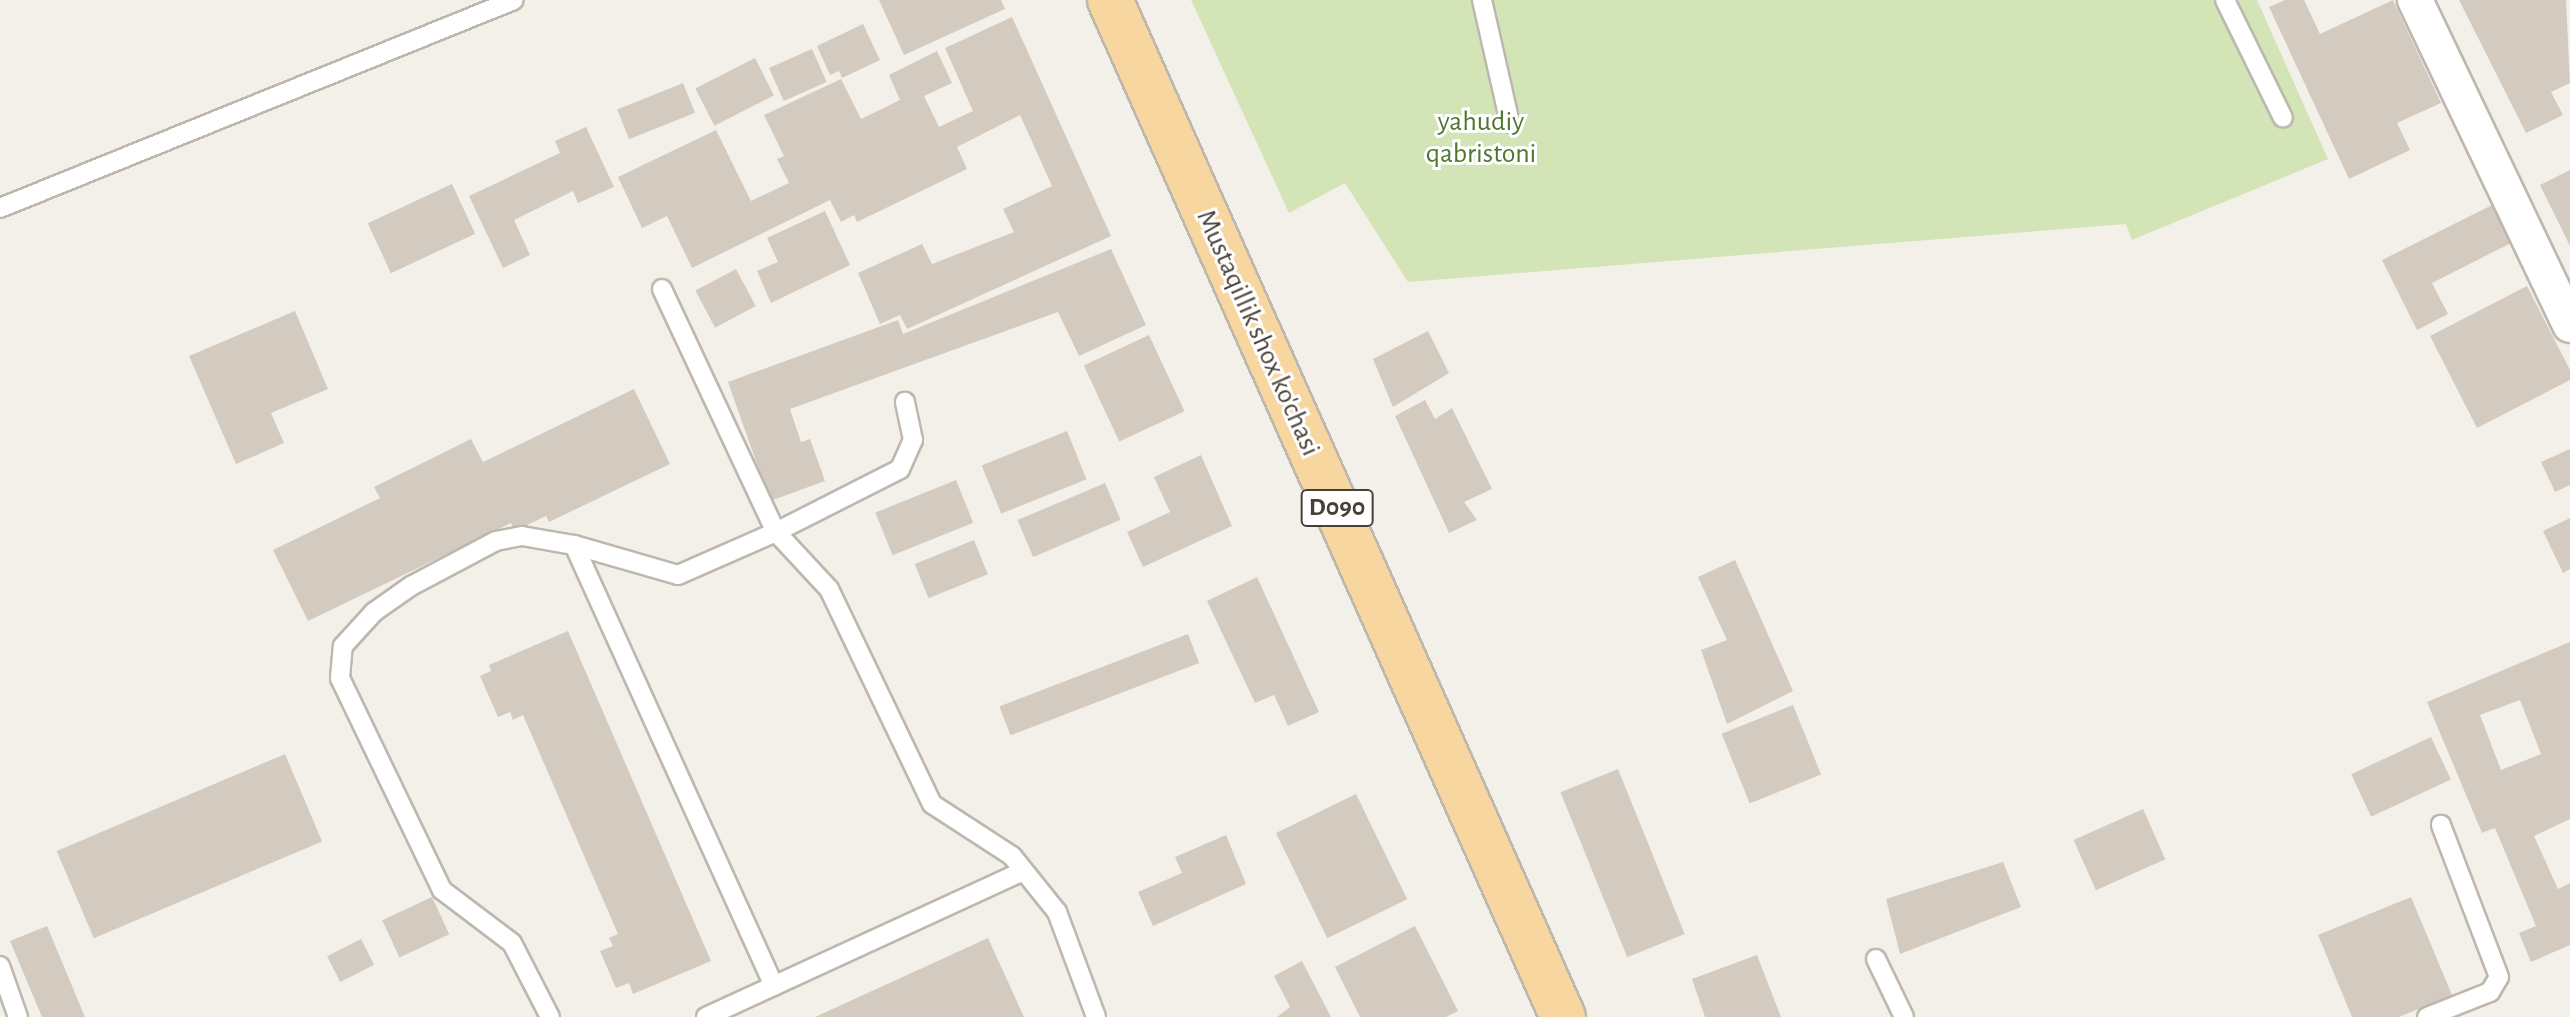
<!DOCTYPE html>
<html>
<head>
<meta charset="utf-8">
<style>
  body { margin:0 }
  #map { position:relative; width:2570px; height:1017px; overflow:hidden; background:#f3f0ea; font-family:"Alegreya Sans",sans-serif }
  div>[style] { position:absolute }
  .green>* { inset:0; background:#d3e4b6 }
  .building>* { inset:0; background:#d4cbc0; transform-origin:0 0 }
  .roads { filter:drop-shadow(2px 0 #beb7ad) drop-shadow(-2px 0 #beb7ad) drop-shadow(0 2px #beb7ad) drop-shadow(0 -2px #beb7ad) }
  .lane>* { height:18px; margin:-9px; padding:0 9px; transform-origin:9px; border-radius:9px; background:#fff }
  .street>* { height:34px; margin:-17px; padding:0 17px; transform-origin:17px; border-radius:17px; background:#fff }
  .primary>* { height:44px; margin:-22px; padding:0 22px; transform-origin:22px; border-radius:22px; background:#f7d79f }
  span { translate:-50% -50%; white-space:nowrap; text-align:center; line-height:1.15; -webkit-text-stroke:6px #fff; paint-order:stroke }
  .shield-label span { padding:2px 6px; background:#fff; border:2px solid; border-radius:6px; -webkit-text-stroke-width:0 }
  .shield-label { font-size:26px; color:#474038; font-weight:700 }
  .park-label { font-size:28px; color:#4f752f }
  .street-label { font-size:28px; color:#474038 }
</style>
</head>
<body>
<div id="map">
  <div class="green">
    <div style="clip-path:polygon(1191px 0,2257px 0,2328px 159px,2132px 240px,2126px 224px,1408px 282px,1345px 183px,1289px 213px)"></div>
  </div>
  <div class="building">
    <div style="clip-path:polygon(879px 0,1001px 0,1005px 9px,904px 55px)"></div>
    <div style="clip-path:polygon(2285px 0,2304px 0,2320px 34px,2393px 0,2441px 103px,2397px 123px,2410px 150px,2349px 179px,2269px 7px)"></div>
    <div style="clip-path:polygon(2459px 0,2566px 0,2570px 83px,2551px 92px,2563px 115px,2526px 133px)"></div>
    <div style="clip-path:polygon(1012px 17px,1111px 236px,907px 329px,900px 315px,880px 324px,858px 273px,922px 244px,932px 264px,1014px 232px,1003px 209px,1052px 186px,1020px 115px,957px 147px,967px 169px,857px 222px,854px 215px,841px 222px,830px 200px,692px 268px,667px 216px,642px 228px,618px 177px,716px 130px,751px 201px,789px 183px,777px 159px,784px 156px,764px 115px,841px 79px,861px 119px,900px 100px,889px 75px,937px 51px,952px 83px,924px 96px,939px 127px,973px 111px,945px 48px)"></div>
    <div style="clip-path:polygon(863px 24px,880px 60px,842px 78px,839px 71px,830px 75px,817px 46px)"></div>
    <div style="left:812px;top:49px;width:36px;height:47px;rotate:66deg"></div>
    <div style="left:755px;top:58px;width:42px;height:67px;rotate:63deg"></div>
    <div style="left:683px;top:83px;width:32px;height:71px;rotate:68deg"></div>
    <div style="clip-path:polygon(586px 127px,614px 187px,578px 203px,573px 191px,514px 220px,530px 255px,503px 268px,469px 196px,560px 153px,555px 141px)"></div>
    <div style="clip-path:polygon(2570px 170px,2570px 246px,2540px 185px)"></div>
    <div style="left:452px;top:184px;width:55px;height:93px;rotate:65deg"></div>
    <div style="clip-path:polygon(2496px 203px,2515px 241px,2432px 283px,2448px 314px,2417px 330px,2382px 260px)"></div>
    <div style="clip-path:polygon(825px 211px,850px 265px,771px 303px,757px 271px,778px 262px,767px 238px)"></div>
    <div style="clip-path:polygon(1111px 249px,1146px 325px,1079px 356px,1058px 312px,790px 409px,801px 442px,810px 439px,825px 481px,770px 501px,728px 382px,898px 320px,903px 334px)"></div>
    <div style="left:736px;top:269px;width:42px;height:46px;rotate:62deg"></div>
    <div style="clip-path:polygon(2527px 286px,2570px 370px,2570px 380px,2477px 428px,2430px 336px)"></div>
    <div style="clip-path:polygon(295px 311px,328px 389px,271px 413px,284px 443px,236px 464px,189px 356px)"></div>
    <div style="clip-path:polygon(1428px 331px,1449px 373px,1393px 407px,1373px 359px)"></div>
    <div style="left:1149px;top:335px;width:84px;height:72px;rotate:65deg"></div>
    <div style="clip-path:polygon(634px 389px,670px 464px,549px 522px,546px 516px,515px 531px,511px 523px,308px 621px,273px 550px,380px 498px,374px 487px,471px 439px,483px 462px)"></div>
    <div style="clip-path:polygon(1425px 400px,1435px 419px,1452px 408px,1492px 489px,1464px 502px,1477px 520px,1449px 533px,1395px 416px)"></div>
    <div style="left:1067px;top:431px;width:52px;height:92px;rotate:68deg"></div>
    <div style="clip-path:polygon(2570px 449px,2570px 485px,2555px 492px,2541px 462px)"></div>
    <div style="clip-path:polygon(1201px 455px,1232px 526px,1143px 567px,1127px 532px,1170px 512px,1154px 477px)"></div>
    <div style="left:956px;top:480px;width:46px;height:87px;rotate:68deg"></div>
    <div style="left:1105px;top:483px;width:40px;height:95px;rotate:67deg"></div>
    <div style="clip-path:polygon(2570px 518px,2570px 569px,2563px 573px,2543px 531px)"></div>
    <div style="left:974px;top:540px;width:37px;height:64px;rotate:68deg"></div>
    <div style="clip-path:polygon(1735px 560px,1793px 691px,1727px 724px,1701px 650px,1727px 640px,1698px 577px)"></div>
    <div style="clip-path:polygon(1257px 577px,1319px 712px,1288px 726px,1274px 695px,1255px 703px,1207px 601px)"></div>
    <div style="clip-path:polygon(568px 631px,711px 961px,633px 994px,629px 983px,616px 988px,600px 951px,613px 946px,609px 938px,618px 934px,523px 715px,513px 720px,510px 712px,498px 717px,480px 676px,491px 671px,489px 665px)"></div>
    <div style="left:1188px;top:634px;width:31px;height:202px;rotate:69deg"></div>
    <div style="clip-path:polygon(evenodd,2570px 642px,2570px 819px,2534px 836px,2558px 889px,2570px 883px,2570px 945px,2531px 962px,2519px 933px,2536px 926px,2495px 828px,2482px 833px,2427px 702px,2570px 642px,2520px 700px,2541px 754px,2501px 770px,2480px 715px,2520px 700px)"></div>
    <div style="left:1793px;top:705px;width:75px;height:77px;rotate:68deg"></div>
    <div style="left:2431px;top:737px;width:47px;height:88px;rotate:65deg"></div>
    <div style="left:285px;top:754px;width:95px;height:248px;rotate:67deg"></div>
    <div style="left:1618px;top:769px;width:178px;height:62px;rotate:68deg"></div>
    <div style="left:1356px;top:794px;width:117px;height:89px;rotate:64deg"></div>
    <div style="left:2143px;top:809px;width:55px;height:76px;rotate:66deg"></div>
    <div style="clip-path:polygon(1226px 835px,1246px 884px,1153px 926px,1138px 892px,1182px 873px,1175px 857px)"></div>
    <div style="clip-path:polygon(2003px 862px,2021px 907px,1900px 954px,1886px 899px)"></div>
    <div style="left:432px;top:897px;width:41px;height:55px;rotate:65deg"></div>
    <div style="clip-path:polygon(2411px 897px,2452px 995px,2399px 1017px,2352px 1017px,2318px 935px)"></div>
    <div style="clip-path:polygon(47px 926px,85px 1017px,42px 1017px,10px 941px)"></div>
    <div style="clip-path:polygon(1415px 926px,1458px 1011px,1446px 1017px,1360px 1017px,1335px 967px)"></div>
    <div style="clip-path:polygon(988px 938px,1024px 1017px,815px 1017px)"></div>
    <div style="left:361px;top:939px;width:29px;height:38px;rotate:63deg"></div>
    <div style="clip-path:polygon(1757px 955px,1781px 1017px,1705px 1017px,1692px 979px)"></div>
    <div style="clip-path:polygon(1302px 961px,1331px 1017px,1277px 1017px,1290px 1007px,1274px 976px)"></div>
  </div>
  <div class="roads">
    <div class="lane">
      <div style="left:1482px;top:0;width:126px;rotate:77.2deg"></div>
      <div style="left:2225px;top:0;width:131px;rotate:63.8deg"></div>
      <div style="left:0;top:208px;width:554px;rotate:-22.03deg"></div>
      <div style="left:662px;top:289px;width:268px;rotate:64.9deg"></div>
      <div style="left:776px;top:532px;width:139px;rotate:-26.9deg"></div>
      <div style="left:900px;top:469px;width:32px;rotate:-66deg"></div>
      <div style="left:913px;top:440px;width:39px;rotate:-102deg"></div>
      <div style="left:574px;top:545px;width:484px;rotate:65.6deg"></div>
      <div style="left:1876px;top:959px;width:64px;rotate:64.2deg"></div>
      <div style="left:0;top:966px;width:54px;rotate:70.6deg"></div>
      <div style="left:550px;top:1017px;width:83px;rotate:-117.2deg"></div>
      <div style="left:512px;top:943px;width:88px;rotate:-142.9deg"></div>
      <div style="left:442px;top:890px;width:235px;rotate:-115.7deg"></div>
      <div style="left:340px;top:678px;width:32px;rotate:-85deg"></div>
      <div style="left:343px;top:646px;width:46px;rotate:-47.6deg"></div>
      <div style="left:374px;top:612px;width:45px;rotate:-35.1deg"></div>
      <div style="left:411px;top:586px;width:96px;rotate:-27.9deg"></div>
      <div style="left:496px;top:541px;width:26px;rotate:-11deg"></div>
      <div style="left:522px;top:536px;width:53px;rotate:9.8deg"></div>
      <div style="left:574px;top:545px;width:108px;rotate:16.1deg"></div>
      <div style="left:678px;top:575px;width:107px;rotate:-23.7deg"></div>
      <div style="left:776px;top:532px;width:78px;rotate:47.1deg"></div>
      <div style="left:829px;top:589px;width:238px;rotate:64.4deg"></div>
      <div style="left:932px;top:804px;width:95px;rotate:33deg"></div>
      <div style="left:1012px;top:856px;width:72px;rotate:51.2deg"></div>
      <div style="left:1057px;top:912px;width:112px;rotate:69.6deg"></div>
      <div style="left:706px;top:1017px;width:349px;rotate:-24.7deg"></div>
      <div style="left:2427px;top:1017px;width:68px;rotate:-21.6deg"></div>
      <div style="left:2490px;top:992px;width:17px;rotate:-59deg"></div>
      <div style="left:2499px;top:977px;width:163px;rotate:-110.9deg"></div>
    </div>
    <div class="street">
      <div style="left:2415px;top:0;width:360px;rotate:64.5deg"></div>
    </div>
    <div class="primary">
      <div style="left:1110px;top:0;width:1113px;rotate:65.99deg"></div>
    </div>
  </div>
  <div class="shield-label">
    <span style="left:1337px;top:508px">D090</span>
  </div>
  <div class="park-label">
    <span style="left:1481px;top:138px">yahudiy<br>qabristoni</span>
  </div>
  <div class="street-label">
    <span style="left:1258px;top:333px;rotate:66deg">Mustaqillik shox ko'chasi</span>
  </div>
</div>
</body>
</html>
